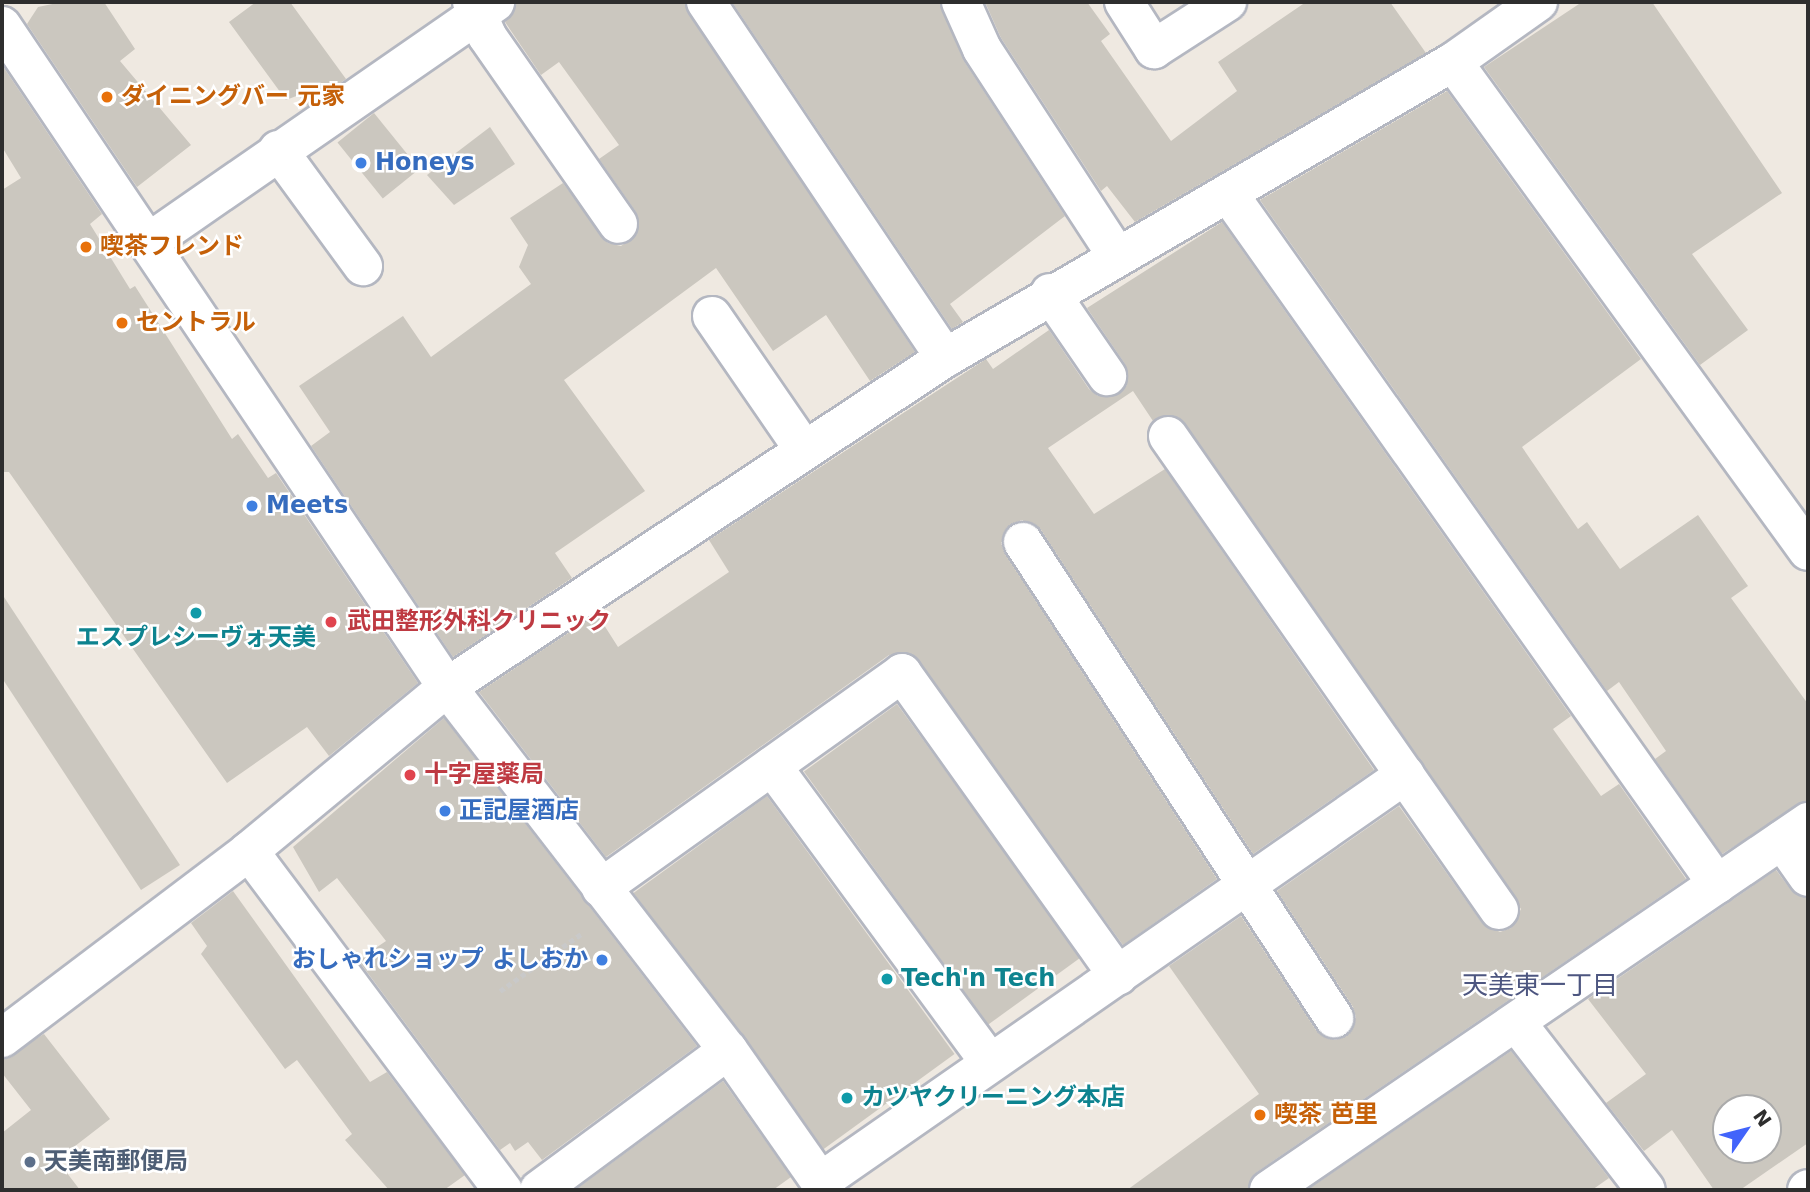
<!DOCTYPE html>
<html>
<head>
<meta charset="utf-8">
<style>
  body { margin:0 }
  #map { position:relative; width:1810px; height:1192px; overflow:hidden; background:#efe9e1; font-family:"DejaVu Sans","Noto Sans JP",sans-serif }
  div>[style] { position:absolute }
  .building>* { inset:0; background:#cbc7bf; transform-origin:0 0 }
  .path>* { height:4.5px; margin-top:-2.25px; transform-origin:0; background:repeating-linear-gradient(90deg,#c9c9c9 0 5px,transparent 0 8.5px) }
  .roads { filter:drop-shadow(2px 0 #b4b7c1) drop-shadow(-2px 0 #b4b7c1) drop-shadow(0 2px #b4b7c1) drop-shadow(0 -2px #b4b7c1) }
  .minor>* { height:38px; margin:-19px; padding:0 19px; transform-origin:19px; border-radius:19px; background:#fff }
  .dots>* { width:19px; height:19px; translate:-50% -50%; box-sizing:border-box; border:4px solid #fff; border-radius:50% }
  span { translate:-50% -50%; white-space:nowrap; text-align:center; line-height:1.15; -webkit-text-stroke:5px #fff; paint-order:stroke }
  .food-label { font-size:24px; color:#c56008; font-weight:700 }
  .left { translate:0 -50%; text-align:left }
  .shop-label { font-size:24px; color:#366cbe; font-weight:700 }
  .right { translate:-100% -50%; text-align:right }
  .health-label { font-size:24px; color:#be3a42; font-weight:700 }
  .culture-label { font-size:24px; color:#0d838f; font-weight:700 }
  .service-label { font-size:24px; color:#4e5e75; font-weight:700 }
  .neighbourhood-label { font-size:26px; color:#4d5680 }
  .frame { position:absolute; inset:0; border:4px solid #2e2e2e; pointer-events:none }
  .north { position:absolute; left:1712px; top:1094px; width:70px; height:70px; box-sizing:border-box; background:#fff; border:2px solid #ababab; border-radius:50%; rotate:55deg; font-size:19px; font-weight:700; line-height:28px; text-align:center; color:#2e2e2e }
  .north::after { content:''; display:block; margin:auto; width:24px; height:32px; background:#4264fb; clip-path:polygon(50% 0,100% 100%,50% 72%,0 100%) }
</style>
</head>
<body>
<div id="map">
  <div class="building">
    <div style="clip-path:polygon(62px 2px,104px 2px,135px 49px,120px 61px,191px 145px,137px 187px,27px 24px,38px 7px)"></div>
    <div style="clip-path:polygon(256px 2px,290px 2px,346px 79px,307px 106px,299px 95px,286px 100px,229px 22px)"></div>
    <div style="clip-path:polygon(517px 2px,684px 2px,915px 352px,870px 381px,826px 315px,773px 351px,716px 268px,564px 380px,645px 491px,555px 553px,572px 578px,453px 657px,311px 446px,330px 432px,299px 386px,403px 316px,431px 357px,531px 284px,519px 267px,528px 245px,510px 218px,563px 183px,608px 243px,621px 246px,637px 234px,636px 212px,599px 159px,619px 145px,559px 62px,541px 75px,505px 22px)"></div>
    <div style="clip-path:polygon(732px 2px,939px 2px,964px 61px,1065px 216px,950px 304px,963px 322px,952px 329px)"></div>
    <div style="clip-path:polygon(985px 2px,1087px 2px,1110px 34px,1101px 41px,1171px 141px,1237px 91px,1218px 62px,1306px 2px,1390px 2px,1426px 53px,1135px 222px,1107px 186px,1101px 191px,1001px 38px)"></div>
    <div style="clip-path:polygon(1582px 2px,1652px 2px,1782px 193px,1692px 254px,1748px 330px,1700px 365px,1484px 67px)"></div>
    <div style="clip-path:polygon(2px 65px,102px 214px,90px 224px,130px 289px,135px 286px,232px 439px,238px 434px,268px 478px,276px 473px,418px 683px,329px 756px,307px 727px,227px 783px,9px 472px,2px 472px,2px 190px,21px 178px,2px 147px)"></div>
    <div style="clip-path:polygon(1447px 91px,1641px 359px,1522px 447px,1578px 529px,1587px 522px,1620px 569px,1698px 515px,1748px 586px,1731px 598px,1808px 704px,1808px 800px,1722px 854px,1655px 759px,1666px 751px,1619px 682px,1607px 691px,1260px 200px)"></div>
    <div style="left:374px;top:113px;width:72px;height:47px;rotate:51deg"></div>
    <div style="clip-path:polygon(490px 127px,515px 164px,454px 205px,427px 175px)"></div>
    <div style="clip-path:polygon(1222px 222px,1571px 716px,1553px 729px,1601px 796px,1619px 784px,1686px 879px,1257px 1172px,1247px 1190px,1127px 1190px,1259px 1094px,1169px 966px,1241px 916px,1316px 1030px,1335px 1040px,1346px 1036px,1356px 1017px,1353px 1007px,1277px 891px,1399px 806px,1482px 923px,1500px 932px,1511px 928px,1521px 909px,1178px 417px,1153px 421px,1133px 391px,1048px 448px,1094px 514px,1165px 469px,1374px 770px,1253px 854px,1041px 530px,1022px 520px,1011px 524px,1001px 543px,1005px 554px,1217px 879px,1123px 945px,910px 653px,889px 655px,606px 857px,479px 692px,597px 614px,618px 647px,729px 572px,709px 540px,986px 359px,993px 369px,1049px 330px,1089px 389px,1098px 396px,1119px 394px,1127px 385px,1125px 364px,1087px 308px)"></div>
    <div style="clip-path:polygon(2px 594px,180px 865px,141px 890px,2px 678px)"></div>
    <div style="left:897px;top:704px;width:313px;height:115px;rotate:54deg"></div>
    <div style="clip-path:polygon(444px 718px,697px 1046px,542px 1160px,528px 1142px,515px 1151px,510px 1143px,500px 1150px,358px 960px,386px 941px,337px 878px,319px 892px,293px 847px)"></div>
    <div style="left:767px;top:796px;width:319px;height:165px;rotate:54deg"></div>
    <div style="clip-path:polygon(evenodd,1776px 870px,1791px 890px,1808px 899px,1808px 1143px,1740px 1190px,1714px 1190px,1672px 1130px,1644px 1151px,1606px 1103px,1646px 1074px,1588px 999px,1776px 870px,1726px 1108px,1768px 1108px,1768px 1150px,1726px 1150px,1726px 1108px)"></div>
    <div style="clip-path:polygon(233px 891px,370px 1082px,387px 1072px,465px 1175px,444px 1190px,389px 1190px,345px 1140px,352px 1134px,297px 1060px,285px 1069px,201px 954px,207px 946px,191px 923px)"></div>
    <div style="clip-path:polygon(44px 1034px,110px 1119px,57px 1160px,80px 1190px,2px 1190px,2px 1133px,31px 1110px,2px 1073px,2px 1059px)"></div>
    <div style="clip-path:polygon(1511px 1051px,1609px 1178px,1592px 1190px,1307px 1190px)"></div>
    <div style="clip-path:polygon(723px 1081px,791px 1177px,773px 1190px,575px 1190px)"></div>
  </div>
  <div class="path">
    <div style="left:500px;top:991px;width:99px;rotate:-35.1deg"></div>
  </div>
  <div class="roads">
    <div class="minor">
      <div style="left:472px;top:2px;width:37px;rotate:66deg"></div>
      <div style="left:487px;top:36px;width:229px;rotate:55.1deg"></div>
      <div style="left:706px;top:2px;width:429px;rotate:56.1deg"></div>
      <div style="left:961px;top:2px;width:51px;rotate:65.9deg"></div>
      <div style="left:982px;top:49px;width:247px;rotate:56.9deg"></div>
      <div style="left:1124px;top:2px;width:56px;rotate:57.4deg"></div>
      <div style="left:1154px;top:49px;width:87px;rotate:-32.8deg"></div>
      <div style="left:2px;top:26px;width:797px;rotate:56.05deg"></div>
      <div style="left:447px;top:687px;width:459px;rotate:52.3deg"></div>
      <div style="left:728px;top:1050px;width:171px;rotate:55deg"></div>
      <div style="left:1453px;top:62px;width:604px;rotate:54.02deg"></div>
      <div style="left:278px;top:150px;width:144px;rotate:53.8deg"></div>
      <div style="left:1228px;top:193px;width:847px;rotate:54.71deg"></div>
      <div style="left:149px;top:242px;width:421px;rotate:-34.7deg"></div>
      <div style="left:1050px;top:293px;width:101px;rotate:55.5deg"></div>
      <div style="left:712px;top:316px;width:159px;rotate:55.5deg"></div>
      <div style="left:1168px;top:436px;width:578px;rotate:55.07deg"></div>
      <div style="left:1023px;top:542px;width:569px;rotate:56.84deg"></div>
      <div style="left:772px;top:766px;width:366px;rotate:53.7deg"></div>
      <div style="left:1782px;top:840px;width:45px;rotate:54.9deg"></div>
      <div style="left:249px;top:851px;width:424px;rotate:53.2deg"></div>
      <div style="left:601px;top:888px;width:370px;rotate:-35.5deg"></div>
      <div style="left:902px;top:673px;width:372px;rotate:54.5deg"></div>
      <div style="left:1516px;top:1022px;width:212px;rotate:52.3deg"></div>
      <div style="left:2px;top:1038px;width:310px;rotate:-37.1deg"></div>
      <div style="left:249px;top:851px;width:257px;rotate:-39.6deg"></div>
      <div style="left:447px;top:687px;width:597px;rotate:-33.45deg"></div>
      <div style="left:945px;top:358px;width:588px;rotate:-30.23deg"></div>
      <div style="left:1453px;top:62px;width:104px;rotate:-35.2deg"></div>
      <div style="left:820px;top:1182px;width:713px;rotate:-34.83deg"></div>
      <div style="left:539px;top:1190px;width:235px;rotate:-36.5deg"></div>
      <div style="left:1269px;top:1190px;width:653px;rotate:-34.32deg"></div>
      <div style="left:1807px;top:1190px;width:1px;rotate:-45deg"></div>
    </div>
  </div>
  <div class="dots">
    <div style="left:107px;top:97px;background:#e8710a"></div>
    <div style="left:361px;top:163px;background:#3f7fe0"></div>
    <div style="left:86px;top:247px;background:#e8710a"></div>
    <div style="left:122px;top:323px;background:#e8710a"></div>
    <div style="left:252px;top:506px;background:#3f7fe0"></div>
    <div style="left:196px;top:613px;background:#0f9aa8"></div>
    <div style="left:331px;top:622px;background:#e0444e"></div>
    <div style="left:410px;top:775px;background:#e0444e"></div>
    <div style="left:445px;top:811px;background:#3f7fe0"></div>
    <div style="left:602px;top:960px;background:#3f7fe0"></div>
    <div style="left:887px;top:979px;background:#0f9aa8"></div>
    <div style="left:847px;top:1098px;background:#0f9aa8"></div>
    <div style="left:1260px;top:1115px;background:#e8710a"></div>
    <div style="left:30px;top:1162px;background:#5c6f8a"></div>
  </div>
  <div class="food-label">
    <span class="left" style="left:121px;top:97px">ダイニングバー 元家</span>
    <span class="left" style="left:100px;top:247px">喫茶フレンド</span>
    <span class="left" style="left:136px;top:323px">セントラル</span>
    <span class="left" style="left:1274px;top:1115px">喫茶 芭里</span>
  </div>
  <div class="shop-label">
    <span class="left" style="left:375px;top:163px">Honeys</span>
    <span class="left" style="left:266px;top:506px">Meets</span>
    <span class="left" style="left:459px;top:811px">正記屋酒店</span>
    <span class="right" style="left:588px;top:960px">おしゃれショップ よしおか</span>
  </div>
  <div class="health-label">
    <span class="left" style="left:347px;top:622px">武田整形外科クリニック</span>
    <span class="left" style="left:424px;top:775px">十字屋薬局</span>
  </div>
  <div class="culture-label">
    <span style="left:196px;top:638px">エスプレシーヴォ天美</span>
    <span class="left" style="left:901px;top:979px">Tech'n Tech</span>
    <span class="left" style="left:861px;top:1098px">カツヤクリーニング本店</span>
  </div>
  <div class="service-label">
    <span class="left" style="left:44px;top:1162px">天美南郵便局</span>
  </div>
  <div class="neighbourhood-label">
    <span style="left:1540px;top:986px">天美東一丁目</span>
  </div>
  <div class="frame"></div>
  <div class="north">N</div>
</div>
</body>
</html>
